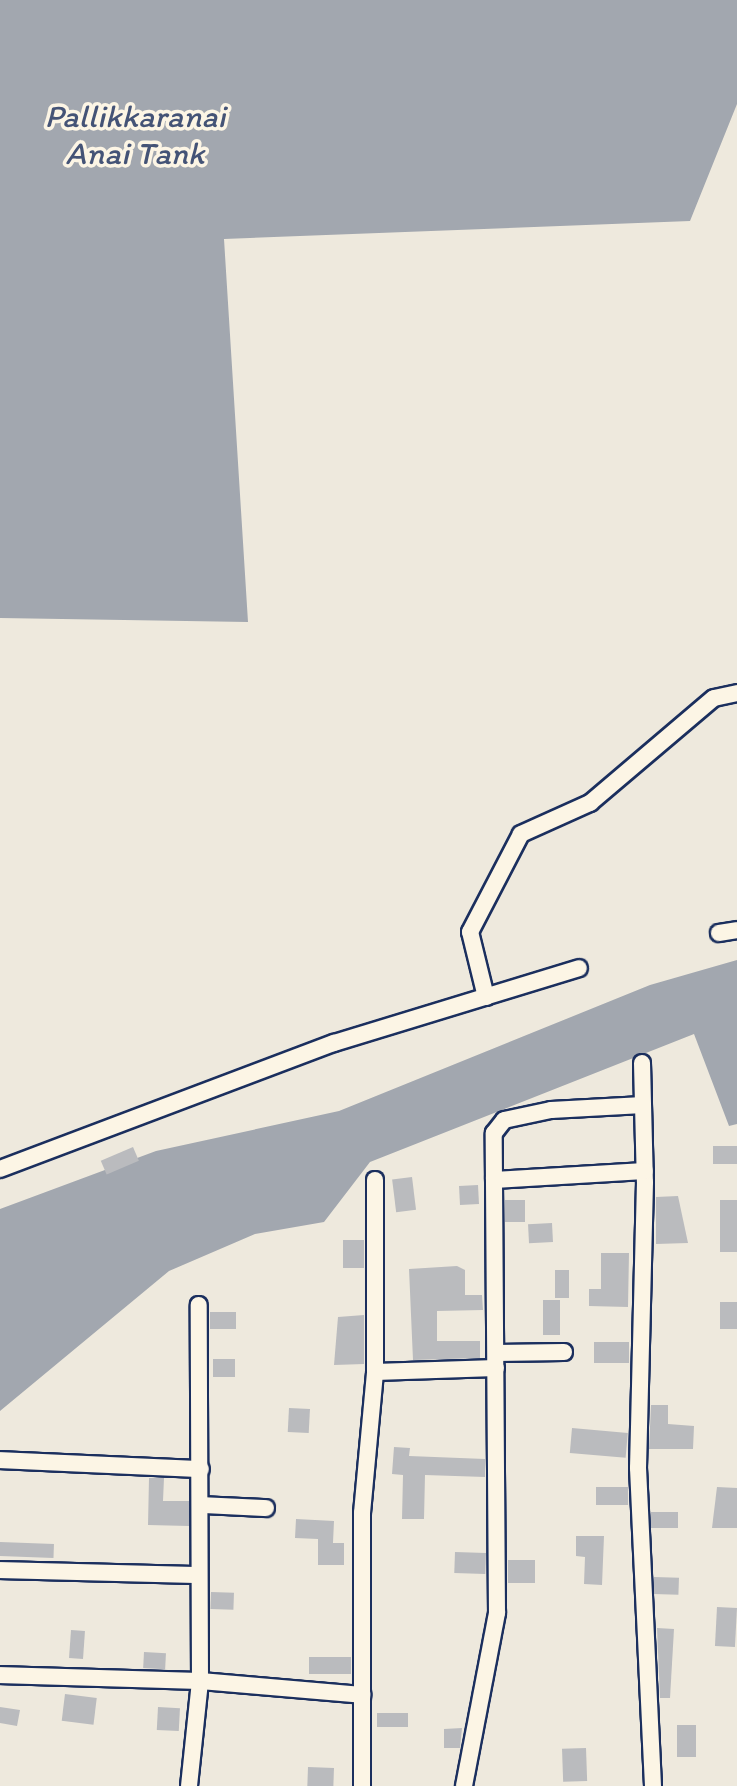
<!DOCTYPE html>
<html>
<head>
<meta charset="utf-8">
<style>
  body { margin:0 }
  #map { position:relative; width:737px; height:1786px; overflow:hidden; background:#eee9dd; font-family:Itim,sans-serif }
  div>[style] { position:absolute }
  .water>* { inset:0; background:#a2a7af }
  .building>* { inset:0; background:#babbbe; transform-origin:0 0 }
  .roads { filter:drop-shadow(2px 0 #1b2f5e) drop-shadow(-2px 0 #1b2f5e) drop-shadow(0 2px #1b2f5e) drop-shadow(0 -2px #1b2f5e) }
  .street>* { height:16px; margin:-8px; padding:0 8px; transform-origin:8px; border-radius:8px; background:#fcf5e5 }
  span { translate:-50% -50%; white-space:nowrap; text-align:center; line-height:1.15; -webkit-text-stroke:7px #fcf5e5; paint-order:stroke }
  .water-label { font-size:32px; color:#445376; font-style:italic }
</style>
</head>
<body>
<div id="map">
  <div class="water">
    <div style="clip-path:polygon(0 0,737px 0,737px 104px,690px 221px,224px 239px,248px 622px,0 618px)"></div>
    <div style="clip-path:polygon(737px 960px,737px 1124px,729px 1126px,694px 1034px,370px 1162px,324px 1222px,255px 1234px,169px 1271px,0 1411px,0 1209px,156px 1151px,339px 1111px,650px 985px)"></div>
  </div>
  <div class="building">
    <div style="left:737px;top:1146px;width:18px;height:24px;rotate:90deg"></div>
    <div style="left:133px;top:1147px;width:15px;height:35px;rotate:67deg"></div>
    <div style="left:412px;top:1177px;width:33px;height:20px;rotate:83deg"></div>
    <div style="left:478px;top:1185px;width:19px;height:19px;rotate:87deg"></div>
    <div style="clip-path:polygon(678px 1196px,688px 1243px,656px 1244px,656px 1197px)"></div>
    <div style="left:525px;top:1200px;width:22px;height:20px;rotate:90deg"></div>
    <div style="left:720px;top:1200px;width:17px;height:52px"></div>
    <div style="left:552px;top:1223px;width:19px;height:24px;rotate:87deg"></div>
    <div style="left:364px;top:1240px;width:28px;height:21px;rotate:90deg"></div>
    <div style="clip-path:polygon(601px 1253px,629px 1253px,628px 1307px,589px 1306px,589px 1289px,601px 1289px)"></div>
    <div style="clip-path:polygon(457px 1266px,465px 1270px,465px 1295px,482px 1295px,483px 1310px,437px 1311px,437px 1341px,480px 1341px,480px 1358px,413px 1360px,409px 1269px)"></div>
    <div style="left:555px;top:1270px;width:14px;height:28px"></div>
    <div style="left:543px;top:1300px;width:17px;height:35px"></div>
    <div style="left:720px;top:1302px;width:17px;height:27px"></div>
    <div style="left:210px;top:1312px;width:26px;height:17px"></div>
    <div style="clip-path:polygon(364px 1315px,364px 1364px,334px 1365px,338px 1317px)"></div>
    <div style="left:629px;top:1342px;width:21px;height:35px;rotate:90deg"></div>
    <div style="left:213px;top:1359px;width:22px;height:18px"></div>
    <div style="clip-path:polygon(651px 1405px,668px 1405px,668px 1424px,694px 1426px,693px 1449px,649px 1449px)"></div>
    <div style="left:289px;top:1408px;width:21px;height:24px;rotate:3deg"></div>
    <div style="left:572px;top:1428px;width:56px;height:25px;rotate:5deg"></div>
    <div style="clip-path:polygon(394px 1447px,410px 1448px,409px 1456px,485px 1459px,485px 1477px,425px 1475px,424px 1519px,402px 1519px,403px 1475px,392px 1474px)"></div>
    <div style="clip-path:polygon(149px 1478px,164px 1478px,163px 1501px,189px 1501px,189px 1526px,148px 1525px)"></div>
    <div style="left:596px;top:1487px;width:32px;height:18px"></div>
    <div style="clip-path:polygon(717px 1487px,737px 1488px,737px 1528px,712px 1528px)"></div>
    <div style="left:651px;top:1512px;width:27px;height:16px"></div>
    <div style="clip-path:polygon(296px 1519px,334px 1521px,333px 1543px,344px 1543px,344px 1565px,318px 1565px,318px 1539px,295px 1538px)"></div>
    <div style="clip-path:polygon(576px 1536px,604px 1536px,602px 1585px,584px 1584px,585px 1557px,576px 1556px)"></div>
    <div style="left:0;top:1542px;width:54px;height:14px;rotate:2deg"></div>
    <div style="left:455px;top:1552px;width:31px;height:21px;rotate:2deg"></div>
    <div style="left:508px;top:1560px;width:27px;height:23px"></div>
    <div style="left:654px;top:1577px;width:25px;height:17px;rotate:2deg"></div>
    <div style="left:211px;top:1592px;width:23px;height:17px;rotate:2deg"></div>
    <div style="left:717px;top:1607px;width:20px;height:39px;rotate:3deg"></div>
    <div style="clip-path:polygon(657px 1628px,674px 1629px,670px 1698px,660px 1698px)"></div>
    <div style="left:71px;top:1630px;width:14px;height:28px;rotate:4deg"></div>
    <div style="left:144px;top:1652px;width:22px;height:16px;rotate:3deg"></div>
    <div style="left:351px;top:1657px;width:17px;height:42px;rotate:90deg"></div>
    <div style="left:65px;top:1694px;width:32px;height:27px;rotate:7deg"></div>
    <div style="clip-path:polygon(0 1707px,20px 1710px,17px 1726px,0 1723px)"></div>
    <div style="left:158px;top:1707px;width:22px;height:23px;rotate:3deg"></div>
    <div style="left:377px;top:1713px;width:31px;height:14px"></div>
    <div style="left:677px;top:1725px;width:19px;height:32px"></div>
    <div style="clip-path:polygon(462px 1728px,460px 1748px,444px 1748px,444px 1729px)"></div>
    <div style="left:586px;top:1748px;width:33px;height:24px;rotate:88deg"></div>
    <div style="left:308px;top:1767px;width:26px;height:19px;rotate:2deg"></div>
  </div>
  <div class="roads">
    <div class="street">
      <div style="left:719px;top:933px;width:18px;rotate:-9deg"></div>
      <div style="left:486px;top:997px;width:67px;rotate:-103.8deg"></div>
      <div style="left:470px;top:932px;width:110px;rotate:-62.5deg"></div>
      <div style="left:521px;top:834px;width:76px;rotate:-24.2deg"></div>
      <div style="left:590px;top:803px;width:162px;rotate:-40.3deg"></div>
      <div style="left:714px;top:698px;width:24px;rotate:-12deg"></div>
      <div style="left:642px;top:1063px;width:119px;rotate:88.6deg"></div>
      <div style="left:645px;top:1182px;width:286px;rotate:91.4deg"></div>
      <div style="left:638px;top:1468px;width:318px;rotate:87.3deg"></div>
      <div style="left:0;top:1169px;width:357px;rotate:-20.7deg"></div>
      <div style="left:334px;top:1043px;width:256px;rotate:-17deg"></div>
      <div style="left:494px;top:1180px;width:151px;rotate:-3.4deg"></div>
      <div style="left:496px;top:1353px;width:68px;rotate:-0.8deg"></div>
      <div style="left:375px;top:1372px;width:121px;rotate:-1.9deg"></div>
      <div style="left:0;top:1460px;width:201px;rotate:2.6deg"></div>
      <div style="left:202px;top:1505px;width:64px;rotate:2.7deg"></div>
      <div style="left:0;top:1570px;width:197px;rotate:1.5deg"></div>
      <div style="left:0;top:1675px;width:200px;rotate:1.7deg"></div>
      <div style="left:200px;top:1681px;width:376px;rotate:-90.2deg"></div>
      <div style="left:189px;top:1786px;width:106px;rotate:-84deg"></div>
      <div style="left:200px;top:1681px;width:163px;rotate:4.9deg"></div>
      <div style="left:362px;top:1786px;width:273px;rotate:-90deg"></div>
      <div style="left:362px;top:1513px;width:142px;rotate:-84.7deg"></div>
      <div style="left:375px;top:1372px;width:192px;rotate:-90deg"></div>
      <div style="left:464px;top:1786px;width:176px;rotate:-79.2deg"></div>
      <div style="left:497px;top:1613px;width:480px;rotate:-90.4deg"></div>
      <div style="left:494px;top:1133px;width:16px;rotate:-52deg"></div>
      <div style="left:504px;top:1120px;width:48px;rotate:-12deg"></div>
      <div style="left:551px;top:1110px;width:92px;rotate:-3.1deg"></div>
    </div>
  </div>
  <div class="water-label">
    <span style="left:135px;top:135px">Pallikkaranai<br>Anai Tank</span>
  </div>
</div>
</body>
</html>
